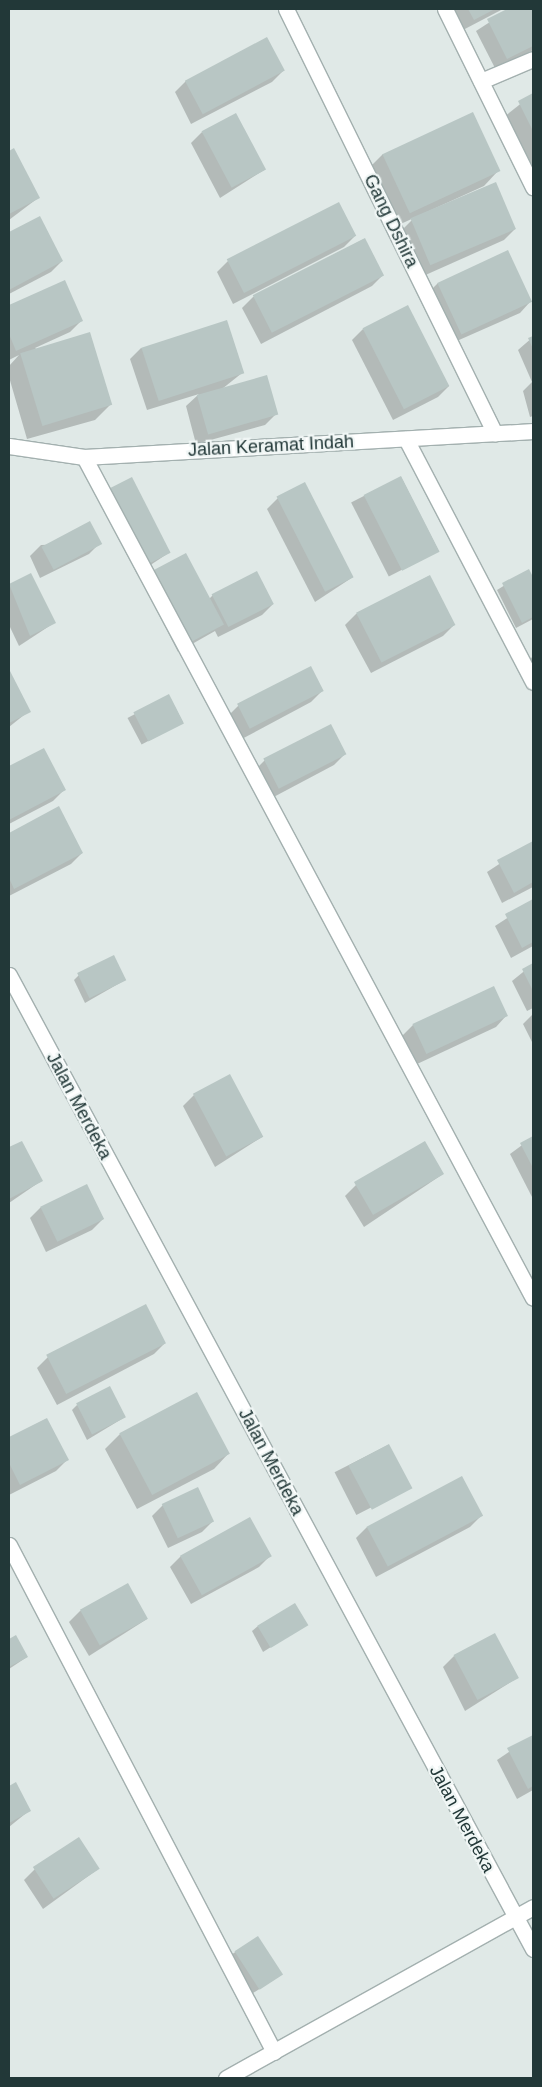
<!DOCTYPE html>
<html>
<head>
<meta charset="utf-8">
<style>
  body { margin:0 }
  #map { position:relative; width:542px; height:2087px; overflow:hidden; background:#e0e9e7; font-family:Helvetica,sans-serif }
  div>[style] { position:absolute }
  .shadow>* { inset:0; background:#0003; transform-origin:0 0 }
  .building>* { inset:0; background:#b8c6c4; transform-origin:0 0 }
  .roads { filter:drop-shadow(1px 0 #a3b0af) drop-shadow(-1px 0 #a3b0af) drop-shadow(0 1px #a3b0af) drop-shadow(0 -1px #a3b0af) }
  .minor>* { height:15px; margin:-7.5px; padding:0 7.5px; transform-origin:7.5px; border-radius:7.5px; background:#fff }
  span { translate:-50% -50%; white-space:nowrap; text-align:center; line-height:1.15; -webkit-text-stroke:4.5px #f0f6f5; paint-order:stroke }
  .street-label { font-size:18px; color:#223838 }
  .frame { position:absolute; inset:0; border:10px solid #223838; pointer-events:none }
</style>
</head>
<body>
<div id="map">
  <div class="shadow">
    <div style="clip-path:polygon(452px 9px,503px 9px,463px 30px)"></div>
    <div style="clip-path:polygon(510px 9px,533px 9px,533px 50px,496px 70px,476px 31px)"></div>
    <div style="clip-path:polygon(283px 71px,272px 82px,191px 124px,175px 92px,186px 81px)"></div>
    <div style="clip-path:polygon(533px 94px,533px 163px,529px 165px,504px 117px)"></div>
    <div style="clip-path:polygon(202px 132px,264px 170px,220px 198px,191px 143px)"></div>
    <div style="clip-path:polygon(14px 150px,38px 198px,9px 220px,9px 153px)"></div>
    <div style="clip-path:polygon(383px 154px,498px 171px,484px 186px,394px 227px,368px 169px)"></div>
    <div style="clip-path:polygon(39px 218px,62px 261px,51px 272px,9px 294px,9px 234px)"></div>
    <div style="clip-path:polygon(412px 220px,515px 229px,504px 240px,421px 277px,400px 232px)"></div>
    <div style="clip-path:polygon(355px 236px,344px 247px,233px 304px,217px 272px,228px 261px)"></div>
    <div style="clip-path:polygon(364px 239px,383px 275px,372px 286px,261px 344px,242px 308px,253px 297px)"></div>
    <div style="clip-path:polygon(64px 282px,81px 321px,70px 332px,35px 348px,110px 405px,95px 420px,27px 439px,9px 377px,9px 366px,19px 355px,9px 360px,9px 307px)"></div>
    <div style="clip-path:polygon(438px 283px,530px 302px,520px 313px,450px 344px,427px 294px)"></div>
    <div style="clip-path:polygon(363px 329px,449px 386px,438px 397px,393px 420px,352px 340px)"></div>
    <div style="clip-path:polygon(533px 337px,533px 416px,530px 417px,523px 391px,532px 382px,518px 350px)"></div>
    <div style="clip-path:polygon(141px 348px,242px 373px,222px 389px,276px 414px,265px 425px,196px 444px,186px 406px,199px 394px,147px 410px,130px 359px)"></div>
    <div style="left:401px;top:477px;width:83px;height:56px;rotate:63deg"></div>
    <div style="clip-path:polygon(109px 490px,170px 552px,137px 574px,99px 501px)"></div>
    <div style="clip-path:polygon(278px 498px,353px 577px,315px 602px,267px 509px)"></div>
    <div style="clip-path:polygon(100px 543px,89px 554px,40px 578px,30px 556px,41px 545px)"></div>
    <div style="clip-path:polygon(528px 571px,533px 580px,533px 619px,516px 628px,497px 590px)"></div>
    <div style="clip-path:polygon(153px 572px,209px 599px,213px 595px,273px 604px,262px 615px,218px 637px,215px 631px,178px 652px,142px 582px)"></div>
    <div style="clip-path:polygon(31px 575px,54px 623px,19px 646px,9px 625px,9px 585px)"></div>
    <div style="clip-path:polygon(429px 576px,454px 625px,443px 636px,371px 673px,345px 625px,356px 614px)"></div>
    <div style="clip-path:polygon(533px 656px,533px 683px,524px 666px)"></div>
    <div style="clip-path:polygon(311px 668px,322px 691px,311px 702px,240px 740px,227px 717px,238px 706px)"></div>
    <div style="clip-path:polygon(9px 672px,29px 711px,9px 727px)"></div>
    <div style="left:169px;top:696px;width:30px;height:47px;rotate:62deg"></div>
    <div style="clip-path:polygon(330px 726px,345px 754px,334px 765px,268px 800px,254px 771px,265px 760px)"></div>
    <div style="clip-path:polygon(43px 750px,64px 790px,53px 801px,9px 824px,9px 767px)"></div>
    <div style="clip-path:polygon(58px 808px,82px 853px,71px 864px,9px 896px,9px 834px)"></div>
    <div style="clip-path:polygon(533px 842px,533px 887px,502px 903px,487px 872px)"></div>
    <div style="clip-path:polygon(533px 901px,533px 946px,511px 958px,495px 926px)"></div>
    <div style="clip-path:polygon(533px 964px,533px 1008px,527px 1011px,512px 981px)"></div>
    <div style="clip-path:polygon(79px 975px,125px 980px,85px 1003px,74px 980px)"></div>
    <div style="clip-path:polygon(533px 1014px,533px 1044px,523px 1024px)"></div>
    <div style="clip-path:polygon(506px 1016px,496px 1027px,415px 1065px,402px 1036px,413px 1025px)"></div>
    <div style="clip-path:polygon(194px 1095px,262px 1137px,215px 1167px,183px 1106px)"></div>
    <div style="clip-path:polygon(533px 1137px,533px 1196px,532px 1197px,510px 1154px)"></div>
    <div style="clip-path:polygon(21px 1142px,41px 1181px,9px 1203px,9px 1149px)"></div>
    <div style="clip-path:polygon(443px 1174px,364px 1227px,345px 1196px,356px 1185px)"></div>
    <div style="clip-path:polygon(41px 1207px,103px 1219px,92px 1230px,46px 1252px,30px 1218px)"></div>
    <div style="clip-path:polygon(165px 1343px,154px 1354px,57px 1405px,37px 1368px,48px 1357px)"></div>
    <div style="clip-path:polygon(77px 1405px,125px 1417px,87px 1440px,72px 1410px)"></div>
    <div style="clip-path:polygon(46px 1419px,67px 1460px,56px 1471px,9px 1495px,9px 1438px)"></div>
    <div style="clip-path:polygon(120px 1434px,228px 1454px,214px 1469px,137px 1509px,105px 1449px)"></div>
    <div style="left:388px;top:1445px;width:48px;height:60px;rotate:63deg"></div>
    <div style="clip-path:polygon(163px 1505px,213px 1521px,202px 1532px,168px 1548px,152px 1516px)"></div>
    <div style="clip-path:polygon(481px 1516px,470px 1527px,376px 1577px,356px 1538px,367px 1527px)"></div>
    <div style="clip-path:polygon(181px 1556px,270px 1556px,259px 1567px,191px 1604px,170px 1567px)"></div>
    <div style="clip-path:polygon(80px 1611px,147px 1619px,89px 1656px,69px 1622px)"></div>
    <div style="clip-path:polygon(306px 1625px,263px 1652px,252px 1631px,258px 1626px)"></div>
    <div style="clip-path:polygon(16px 1637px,27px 1657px,9px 1669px,9px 1641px)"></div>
    <div style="clip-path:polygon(454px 1656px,517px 1678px,465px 1711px,443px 1667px)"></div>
    <div style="clip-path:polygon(533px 1736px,533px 1790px,517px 1799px,497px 1760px)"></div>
    <div style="clip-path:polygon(15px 1784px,30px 1810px,9px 1827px,9px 1787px)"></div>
    <div style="clip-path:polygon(35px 1869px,98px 1869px,43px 1909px,24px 1880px)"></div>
    <div style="left:257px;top:1938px;width:44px;height:34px;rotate:57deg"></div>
  </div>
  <div class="building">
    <div style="clip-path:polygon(468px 9px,495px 9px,474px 20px)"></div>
    <div style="clip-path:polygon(507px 9px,533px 9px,533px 46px,507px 59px,487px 19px)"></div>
    <div style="left:267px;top:37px;width:38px;height:93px;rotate:62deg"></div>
    <div style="clip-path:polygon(533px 93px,533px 131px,518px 101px)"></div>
    <div style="left:473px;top:112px;width:65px;height:100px;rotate:65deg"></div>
    <div style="left:236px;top:113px;width:64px;height:39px;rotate:62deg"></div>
    <div style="clip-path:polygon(14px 148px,40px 198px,9px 214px,9px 151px)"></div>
    <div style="left:496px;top:182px;width:51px;height:93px;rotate:67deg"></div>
    <div style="left:339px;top:202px;width:38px;height:126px;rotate:63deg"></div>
    <div style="clip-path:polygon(40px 216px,63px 261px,9px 290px,9px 232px)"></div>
    <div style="left:365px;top:238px;width:42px;height:126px;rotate:63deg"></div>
    <div style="left:508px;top:250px;width:57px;height:78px;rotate:65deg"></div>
    <div style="clip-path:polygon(65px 280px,83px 321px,16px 351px,9px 334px,9px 305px)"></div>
    <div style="left:408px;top:305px;width:91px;height:51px;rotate:63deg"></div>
    <div style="left:227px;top:320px;width:56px;height:90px;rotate:72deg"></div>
    <div style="left:90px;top:332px;width:76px;height:73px;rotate:73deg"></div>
    <div style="clip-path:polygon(533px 336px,533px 349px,528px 338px)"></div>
    <div style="left:267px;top:375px;width:41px;height:73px;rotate:74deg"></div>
    <div style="left:401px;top:476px;width:85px;height:42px;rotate:63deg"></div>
    <div style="left:132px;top:477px;width:85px;height:26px;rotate:63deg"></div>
    <div style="left:305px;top:482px;width:107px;height:32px;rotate:63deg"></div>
    <div style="left:90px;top:521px;width:26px;height:55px;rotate:62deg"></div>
    <div style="left:186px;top:553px;width:81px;height:38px;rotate:62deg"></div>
    <div style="clip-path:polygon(529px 569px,533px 577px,533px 617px,522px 623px,502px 583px)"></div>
    <div style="left:257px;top:571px;width:37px;height:51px;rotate:63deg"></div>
    <div style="clip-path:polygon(31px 573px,56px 623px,30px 636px,9px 584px)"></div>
    <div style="left:430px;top:575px;width:56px;height:83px;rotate:63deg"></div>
    <div style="left:311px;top:666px;width:28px;height:83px;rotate:63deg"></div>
    <div style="clip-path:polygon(9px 669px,31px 712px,9px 723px)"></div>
    <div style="left:169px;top:694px;width:33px;height:40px;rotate:63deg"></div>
    <div style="left:331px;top:724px;width:34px;height:76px;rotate:63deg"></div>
    <div style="clip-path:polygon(44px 748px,66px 790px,9px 820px,9px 766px)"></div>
    <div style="clip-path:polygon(59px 806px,83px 853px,14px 889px,9px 878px,9px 833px)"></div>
    <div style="clip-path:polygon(533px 841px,533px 882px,514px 893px,497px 860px)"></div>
    <div style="clip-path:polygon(533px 899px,533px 942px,522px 948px,505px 914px)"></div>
    <div style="left:114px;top:955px;width:28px;height:41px;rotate:64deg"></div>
    <div style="clip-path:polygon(533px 963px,533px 991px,522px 969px)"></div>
    <div style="left:494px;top:986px;width:33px;height:90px;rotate:65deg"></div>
    <div style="left:230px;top:1074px;width:71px;height:42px;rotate:62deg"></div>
    <div style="clip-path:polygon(533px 1136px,533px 1168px,520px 1143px)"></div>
    <div style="clip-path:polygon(22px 1141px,43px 1181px,9px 1199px,9px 1147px)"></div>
    <div style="left:425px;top:1141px;width:38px;height:82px;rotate:60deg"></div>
    <div style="left:87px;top:1184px;width:39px;height:52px;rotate:64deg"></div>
    <div style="left:146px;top:1304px;width:44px;height:112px;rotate:63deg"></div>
    <div style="left:110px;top:1386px;width:35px;height:38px;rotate:63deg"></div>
    <div style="left:197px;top:1392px;width:70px;height:88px;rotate:62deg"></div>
    <div style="clip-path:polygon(47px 1418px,69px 1460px,20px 1485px,9px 1463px,9px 1437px)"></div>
    <div style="left:389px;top:1444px;width:50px;height:46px;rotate:62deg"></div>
    <div style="left:462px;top:1476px;width:45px;height:108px;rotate:62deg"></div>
    <div style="left:198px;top:1487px;width:38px;height:40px;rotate:65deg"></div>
    <div style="left:250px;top:1517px;width:45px;height:80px;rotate:61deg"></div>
    <div style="left:128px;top:1583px;width:41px;height:55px;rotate:61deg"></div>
    <div style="left:295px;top:1603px;width:26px;height:44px;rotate:59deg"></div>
    <div style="left:495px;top:1633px;width:51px;height:47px;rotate:62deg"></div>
    <div style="clip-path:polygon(16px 1635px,28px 1657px,9px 1667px,9px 1639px)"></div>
    <div style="clip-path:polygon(533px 1735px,533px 1786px,528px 1789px,507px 1748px)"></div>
    <div style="clip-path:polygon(16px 1782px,31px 1811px,9px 1823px,9px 1786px)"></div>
    <div style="left:79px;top:1837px;width:38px;height:55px;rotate:57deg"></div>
    <div style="left:258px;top:1936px;width:46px;height:28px;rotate:57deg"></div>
  </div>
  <div class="roads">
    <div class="minor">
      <div style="left:286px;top:9px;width:473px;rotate:63.8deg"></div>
      <div style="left:445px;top:9px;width:199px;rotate:63.7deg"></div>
      <div style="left:481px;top:81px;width:56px;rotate:-22.9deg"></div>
      <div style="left:406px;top:439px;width:274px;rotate:62.4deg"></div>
      <div style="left:9px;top:446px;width:76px;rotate:8.3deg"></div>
      <div style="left:84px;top:457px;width:450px;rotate:-3.3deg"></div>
      <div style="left:84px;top:457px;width:953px;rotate:61.9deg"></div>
      <div style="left:9px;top:975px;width:1106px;rotate:61.72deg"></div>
      <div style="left:9px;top:1545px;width:572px;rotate:62.4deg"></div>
      <div style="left:226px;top:2078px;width:351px;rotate:-29.1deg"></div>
    </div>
  </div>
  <div class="street-label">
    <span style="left:391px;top:221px;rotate:64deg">Gang Dshira</span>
    <span style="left:271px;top:446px;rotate:-3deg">Jalan Keramat Indah</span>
    <span style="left:79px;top:1106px;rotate:62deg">Jalan Merdeka</span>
    <span style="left:271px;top:1462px;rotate:62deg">Jalan Merdeka</span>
    <span style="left:462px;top:1819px;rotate:62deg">Jalan Merdeka</span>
  </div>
  <div class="frame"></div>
</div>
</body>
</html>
